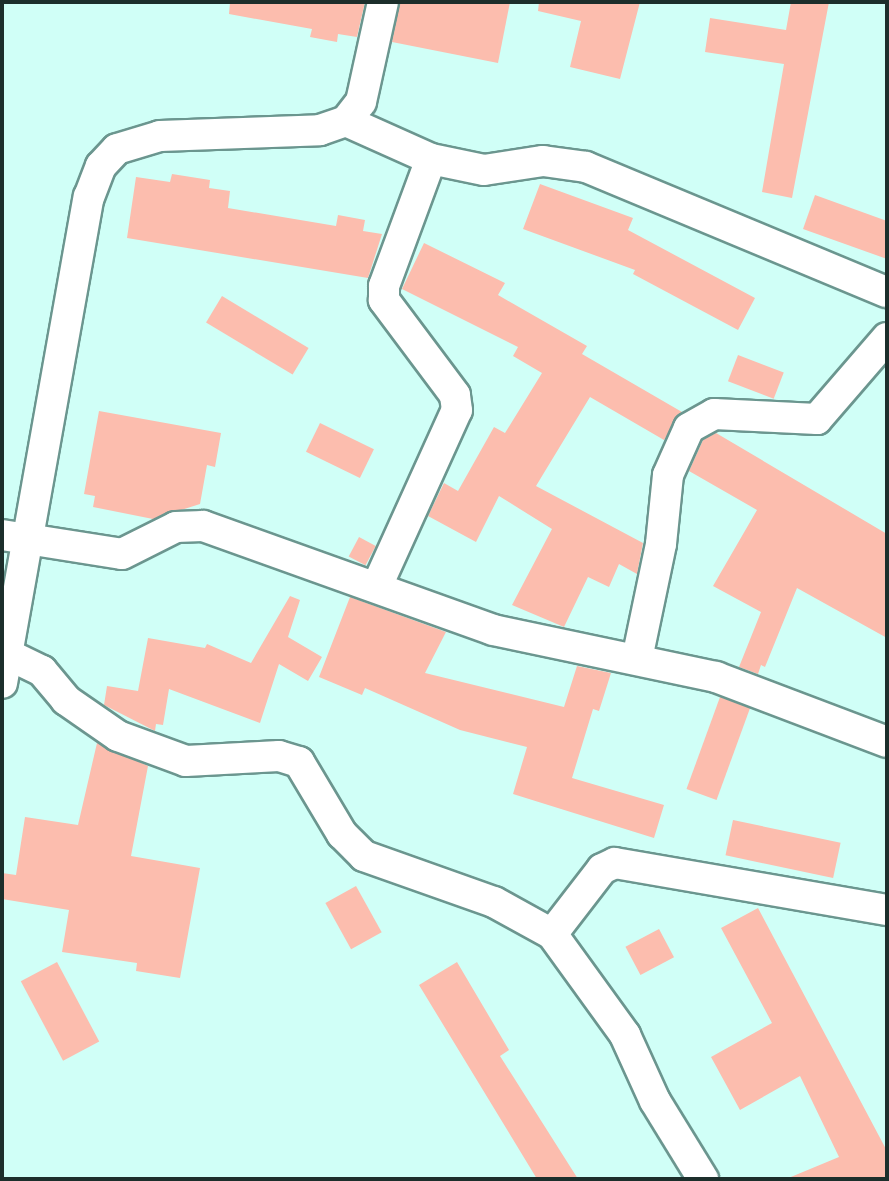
<!DOCTYPE html>
<html>
<head>
<meta charset="utf-8">
<style>
  body { margin:0 }
  #map { position:relative; width:889px; height:1181px; overflow:hidden; background:#d0fff7; font-family:"Fira Sans Condensed",sans-serif }
  div>[style] { position:absolute }
  .building>* { inset:0; background:#fcbdae; transform-origin:0 0 }
  .roads { filter:drop-shadow(2px 0 #6b968f) drop-shadow(-2px 0 #6b968f) drop-shadow(0 2px #6b968f) drop-shadow(0 -2px #6b968f) }
  .minor>* { height:30px; margin:-15px; padding:0 15px; transform-origin:15px; border-radius:15px; background:#fff }
  span { translate:-50% -50%; white-space:nowrap; text-align:center; line-height:1.15; -webkit-text-stroke:5px #fff; paint-order:stroke }
  .frame { position:absolute; inset:0; border:4px solid #1c2e2b; pointer-events:none }
</style>
</head>
<body>
<div id="map">
  <div class="building">
    <div style="clip-path:polygon(230px 2px,365px 2px,357px 37px,338px 34px,337px 42px,310px 37px,312px 29px,229px 14px)"></div>
    <div style="clip-path:polygon(400px 2px,510px 2px,498px 63px,392px 42px)"></div>
    <div style="clip-path:polygon(539px 2px,640px 2px,620px 79px,570px 67px,581px 21px,538px 11px)"></div>
    <div style="clip-path:polygon(791px 2px,829px 2px,792px 198px,762px 192px,784px 64px,705px 52px,710px 18px,786px 30px)"></div>
    <div style="clip-path:polygon(172px 174px,210px 180px,209px 188px,230px 191px,228px 208px,336px 226px,338px 215px,365px 220px,363px 231px,382px 234px,368px 278px,127px 238px,136px 177px,170px 182px)"></div>
    <div style="clip-path:polygon(540px 184px,633px 218px,628px 230px,755px 298px,738px 330px,633px 274px,635px 270px,523px 229px)"></div>
    <div style="clip-path:polygon(815px 195px,887px 221px,887px 259px,803px 229px)"></div>
    <div style="clip-path:polygon(424px 243px,505px 283px,498px 295px,587px 346px,582px 354px,682px 412px,664px 440px,590px 397px,536px 486px,643px 543px,637px 574px,619px 564px,609px 587px,588px 577px,564px 627px,512px 605px,552px 529px,499px 496px,476px 542px,428px 516px,444px 483px,458px 491px,494px 427px,505px 433px,542px 373px,513px 356px,518px 347px,402px 289px)"></div>
    <div style="left:222px;top:296px;width:101px;height:31px;rotate:31deg"></div>
    <div style="left:738px;top:355px;width:49px;height:28px;rotate:21deg"></div>
    <div style="clip-path:polygon(99px 411px,221px 433px,215px 467px,207px 465px,200px 504px,153px 519px,93px 507px,95px 496px,84px 494px)"></div>
    <div style="left:320px;top:423px;width:60px;height:32px;rotate:26deg"></div>
    <div style="clip-path:polygon(716px 433px,887px 534px,887px 638px,797px 588px,765px 667px,761px 665px,758px 674px,739px 667px,761px 612px,713px 586px,757px 510px,689px 471px,703px 440px)"></div>
    <div style="left:359px;top:537px;width:19px;height:22px;rotate:28deg"></div>
    <div style="clip-path:polygon(290px 596px,300px 600px,288px 637px,322px 657px,308px 681px,279px 664px,260px 723px,169px 689px,163px 725px,156px 724px,155px 731px,104px 705px,107px 686px,138px 691px,148px 638px,205px 648px,207px 644px,251px 663px)"></div>
    <div style="clip-path:polygon(350px 597px,446px 632px,425px 673px,564px 707px,577px 666px,611px 673px,599px 711px,593px 709px,572px 778px,664px 805px,654px 838px,513px 794px,527px 747px,460px 730px,365px 688px,362px 695px,319px 677px)"></div>
    <div style="left:720px;top:697px;width:32px;height:98px;rotate:20deg"></div>
    <div style="clip-path:polygon(97px 743px,148px 766px,131px 856px,200px 868px,180px 978px,136px 971px,137px 963px,62px 952px,69px 910px,2px 899px,2px 873px,16px 875px,25px 817px,78px 825px)"></div>
    <div style="left:733px;top:820px;width:110px;height:36px;rotate:12deg"></div>
    <div style="left:356px;top:886px;width:53px;height:35px;rotate:61deg"></div>
    <div style="clip-path:polygon(758px 908px,887px 1151px,887px 1179px,786px 1179px,839px 1157px,800px 1076px,740px 1110px,711px 1057px,772px 1023px,721px 928px)"></div>
    <div style="left:659px;top:929px;width:32px;height:38px;rotate:62deg"></div>
    <div style="left:57px;top:962px;width:90px;height:41px;rotate:62deg"></div>
    <div style="clip-path:polygon(457px 962px,509px 1050px,500px 1056px,578px 1179px,537px 1179px,419px 985px)"></div>
  </div>
  <div class="roads">
    <div class="minor">
      <div style="left:346px;top:121px;width:93px;rotate:24.1deg"></div>
      <div style="left:431px;top:159px;width:54px;rotate:11.7deg"></div>
      <div style="left:484px;top:170px;width:60px;rotate:-8.7deg"></div>
      <div style="left:543px;top:161px;width:43px;rotate:7.9deg"></div>
      <div style="left:586px;top:167px;width:326px;rotate:22.6deg"></div>
      <div style="left:2px;top:535px;width:121px;rotate:9deg"></div>
      <div style="left:122px;top:554px;width:60px;rotate:-26.6deg"></div>
      <div style="left:176px;top:527px;width:27px;rotate:-2deg"></div>
      <div style="left:203px;top:526px;width:308px;rotate:19.7deg"></div>
      <div style="left:493px;top:630px;width:228px;rotate:11.9deg"></div>
      <div style="left:716px;top:677px;width:183px;rotate:20.8deg"></div>
      <div style="left:377px;top:586px;width:193px;rotate:-65.6deg"></div>
      <div style="left:457px;top:410px;width:15px;rotate:-98deg"></div>
      <div style="left:455px;top:395px;width:119px;rotate:-126.8deg"></div>
      <div style="left:384px;top:300px;width:14px;rotate:-90deg"></div>
      <div style="left:384px;top:286px;width:135px;rotate:-69.7deg"></div>
      <div style="left:7px;top:654px;width:39px;rotate:26deg"></div>
      <div style="left:42px;top:671px;width:38px;rotate:50deg"></div>
      <div style="left:66px;top:700px;width:63px;rotate:34.7deg"></div>
      <div style="left:118px;top:736px;width:72px;rotate:20.2deg"></div>
      <div style="left:186px;top:761px;width:93px;rotate:-3.1deg"></div>
      <div style="left:279px;top:756px;width:21px;rotate:17deg"></div>
      <div style="left:299px;top:762px;width:84px;rotate:59.2deg"></div>
      <div style="left:342px;top:834px;width:31px;rotate:45deg"></div>
      <div style="left:364px;top:856px;width:138px;rotate:19.5deg"></div>
      <div style="left:494px;top:902px;width:66px;rotate:28.9deg"></div>
      <div style="left:552px;top:934px;width:125px;rotate:54.1deg"></div>
      <div style="left:625px;top:1035px;width:72px;rotate:65.6deg"></div>
      <div style="left:655px;top:1101px;width:92px;rotate:58.4deg"></div>
      <div style="left:637px;top:659px;width:117px;rotate:-78.2deg"></div>
      <div style="left:661px;top:544px;width:69px;rotate:-84.2deg"></div>
      <div style="left:668px;top:475px;width:51px;rotate:-65.9deg"></div>
      <div style="left:689px;top:428px;width:29px;rotate:-29deg"></div>
      <div style="left:714px;top:414px;width:103px;rotate:2.8deg"></div>
      <div style="left:817px;top:419px;width:107px;rotate:-49.2deg"></div>
      <div style="left:2px;top:683px;width:494px;rotate:-79.9deg"></div>
      <div style="left:89px;top:197px;width:33px;rotate:-69deg"></div>
      <div style="left:101px;top:166px;width:23px;rotate:-47deg"></div>
      <div style="left:117px;top:149px;width:45px;rotate:-16.8deg"></div>
      <div style="left:160px;top:136px;width:160px;rotate:-2.1deg"></div>
      <div style="left:320px;top:130px;width:28px;rotate:-19deg"></div>
      <div style="left:346px;top:121px;width:24px;rotate:-52deg"></div>
      <div style="left:361px;top:102px;width:102px;rotate:-77.6deg"></div>
      <div style="left:552px;top:934px;width:82px;rotate:-52.4deg"></div>
      <div style="left:602px;top:869px;width:14px;rotate:-25deg"></div>
      <div style="left:615px;top:863px;width:276px;rotate:9.8deg"></div>
    </div>
  </div>
  <div class="frame"></div>
</div>
</body>
</html>
